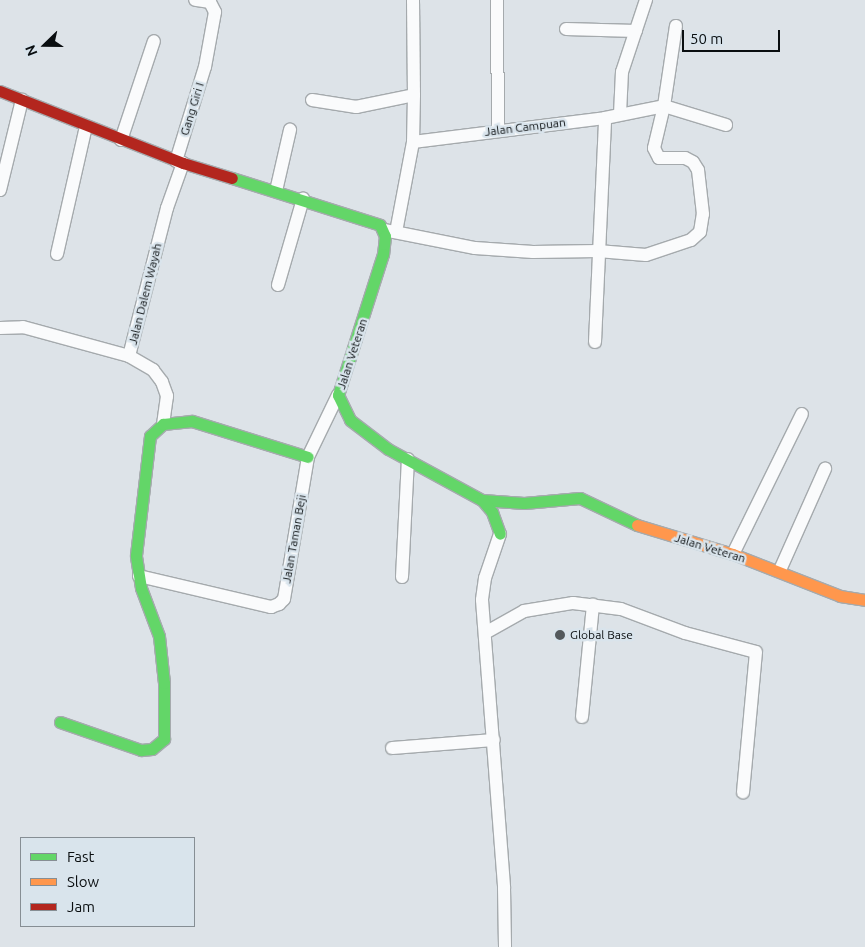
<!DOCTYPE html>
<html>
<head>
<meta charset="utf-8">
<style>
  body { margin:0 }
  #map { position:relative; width:865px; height:947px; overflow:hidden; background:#dde3e8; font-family:Ubuntu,sans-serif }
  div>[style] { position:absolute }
  .roads { filter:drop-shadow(1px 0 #a5aaad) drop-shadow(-1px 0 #a5aaad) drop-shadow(0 1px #a5aaad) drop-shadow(0 -1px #a5aaad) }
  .street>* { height:12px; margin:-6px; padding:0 6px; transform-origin:6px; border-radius:6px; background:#fafbfc }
  .fast>* { height:11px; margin:-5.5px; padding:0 5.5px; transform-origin:5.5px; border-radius:5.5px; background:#63d668 }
  .slow>* { height:11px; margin:-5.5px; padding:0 5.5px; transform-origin:5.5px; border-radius:5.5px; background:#ff974d }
  .jam>* { height:11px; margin:-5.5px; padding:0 5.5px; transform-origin:5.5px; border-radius:5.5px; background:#b3261e }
  .dots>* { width:14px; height:14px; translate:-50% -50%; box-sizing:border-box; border:2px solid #d9e4ec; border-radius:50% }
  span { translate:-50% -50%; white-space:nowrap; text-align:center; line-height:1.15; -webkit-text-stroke:5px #d9e4ec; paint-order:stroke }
  .street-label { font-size:12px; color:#0a0e10 }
  .poi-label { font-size:12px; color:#0a0e10 }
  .left { translate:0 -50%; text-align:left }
  .legend { position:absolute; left:20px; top:837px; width:175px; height:90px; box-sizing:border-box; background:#d9e4ec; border:1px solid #868e94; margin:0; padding:6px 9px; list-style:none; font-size:15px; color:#0a0e10 }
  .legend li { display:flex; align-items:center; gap:10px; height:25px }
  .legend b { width:25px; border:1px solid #868e94 }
  .north { position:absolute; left:20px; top:20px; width:50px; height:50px; -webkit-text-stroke:4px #d9e4ec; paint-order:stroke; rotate:248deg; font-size:14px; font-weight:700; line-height:20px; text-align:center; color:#0a0e10 }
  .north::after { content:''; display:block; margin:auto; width:18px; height:22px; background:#0a0e10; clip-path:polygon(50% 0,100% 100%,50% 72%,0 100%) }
  .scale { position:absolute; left:682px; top:30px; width:98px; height:22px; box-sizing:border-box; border:2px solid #0a0e10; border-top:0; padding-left:6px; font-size:15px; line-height:18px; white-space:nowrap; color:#0a0e10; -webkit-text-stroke:4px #d9e4ec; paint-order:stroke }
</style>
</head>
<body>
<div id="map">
  <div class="roads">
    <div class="street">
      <div style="left:413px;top:0;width:95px;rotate:89.4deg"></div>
      <div style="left:497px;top:0;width:131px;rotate:89.6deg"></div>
      <div style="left:566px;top:29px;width:70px;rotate:1.6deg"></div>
      <div style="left:312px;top:100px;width:45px;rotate:9deg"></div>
      <div style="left:356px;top:107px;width:59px;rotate:-11.7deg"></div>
      <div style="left:414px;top:95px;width:47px;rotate:91.2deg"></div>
      <div style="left:620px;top:114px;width:42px;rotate:-87.3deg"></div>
      <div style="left:622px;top:72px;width:76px;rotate:-71.6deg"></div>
      <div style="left:121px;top:140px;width:104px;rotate:-71.6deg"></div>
      <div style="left:176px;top:161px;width:98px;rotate:-72.9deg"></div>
      <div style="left:205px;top:67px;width:56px;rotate:-79.7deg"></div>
      <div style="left:215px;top:12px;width:11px;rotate:-117deg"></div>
      <div style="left:210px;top:2px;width:15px;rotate:-172deg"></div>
      <div style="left:0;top:190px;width:93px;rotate:-76.3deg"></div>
      <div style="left:276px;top:191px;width:63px;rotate:-77.1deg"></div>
      <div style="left:384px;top:230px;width:93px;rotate:11.2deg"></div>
      <div style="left:475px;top:248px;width:58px;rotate:3.9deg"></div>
      <div style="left:533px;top:252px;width:65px;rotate:-0.9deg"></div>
      <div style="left:598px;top:251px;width:48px;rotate:4.8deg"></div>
      <div style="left:646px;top:255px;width:47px;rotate:-18.4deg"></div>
      <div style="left:691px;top:240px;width:12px;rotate:-42deg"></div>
      <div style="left:700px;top:232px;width:18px;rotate:-81deg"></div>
      <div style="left:703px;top:214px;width:44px;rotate:-96.5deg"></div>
      <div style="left:698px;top:170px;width:9px;rotate:-122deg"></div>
      <div style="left:693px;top:162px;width:9px;rotate:-153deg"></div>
      <div style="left:685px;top:158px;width:26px;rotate:180deg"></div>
      <div style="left:659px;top:158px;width:11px;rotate:-117deg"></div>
      <div style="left:654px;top:148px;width:43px;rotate:-76.6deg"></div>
      <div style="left:664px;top:106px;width:81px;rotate:-81.5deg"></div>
      <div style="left:396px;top:232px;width:92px;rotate:-79.3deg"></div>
      <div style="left:413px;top:142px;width:193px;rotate:-7.1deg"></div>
      <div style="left:605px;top:118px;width:60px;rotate:-11.5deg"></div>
      <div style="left:664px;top:106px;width:65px;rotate:17deg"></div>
      <div style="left:57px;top:254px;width:131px;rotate:-77.2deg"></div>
      <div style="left:278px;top:285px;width:90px;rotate:-73.8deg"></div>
      <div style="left:0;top:328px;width:23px;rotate:-2deg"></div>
      <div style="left:23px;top:327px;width:110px;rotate:15.3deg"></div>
      <div style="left:129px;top:356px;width:153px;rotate:-75.6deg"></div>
      <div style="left:167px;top:208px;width:48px;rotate:-70.4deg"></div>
      <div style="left:595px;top:342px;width:224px;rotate:-87.4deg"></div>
      <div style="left:129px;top:356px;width:28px;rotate:30deg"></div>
      <div style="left:153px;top:370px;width:15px;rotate:53deg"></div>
      <div style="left:162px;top:382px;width:15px;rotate:70deg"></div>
      <div style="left:167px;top:396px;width:28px;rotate:98deg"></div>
      <div style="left:500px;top:534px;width:46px;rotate:108.8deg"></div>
      <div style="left:485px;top:578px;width:22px;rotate:98deg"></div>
      <div style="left:482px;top:600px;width:289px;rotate:85.6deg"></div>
      <div style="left:504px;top:888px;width:59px;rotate:89deg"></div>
      <div style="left:733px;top:554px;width:156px;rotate:-63.8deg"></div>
      <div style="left:780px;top:570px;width:111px;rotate:-66deg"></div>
      <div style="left:139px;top:576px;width:136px;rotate:13.2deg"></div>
      <div style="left:271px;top:607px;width:9px;rotate:-21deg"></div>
      <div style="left:279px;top:604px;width:7px;rotate:-45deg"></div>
      <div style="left:284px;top:599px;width:144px;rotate:-80.4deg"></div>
      <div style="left:308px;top:457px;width:69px;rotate:-64.2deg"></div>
      <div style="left:402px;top:577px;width:118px;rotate:-87.1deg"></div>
      <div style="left:485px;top:633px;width:45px;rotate:-29.4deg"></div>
      <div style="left:524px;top:611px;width:50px;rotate:-9.3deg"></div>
      <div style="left:573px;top:603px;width:48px;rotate:7.1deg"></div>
      <div style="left:621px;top:609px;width:68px;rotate:20.6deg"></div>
      <div style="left:685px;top:633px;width:73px;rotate:15deg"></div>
      <div style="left:756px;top:652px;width:141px;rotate:95.3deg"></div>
      <div style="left:582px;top:717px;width:113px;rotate:-84.4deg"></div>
      <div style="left:392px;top:748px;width:102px;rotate:-4.5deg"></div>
    </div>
    <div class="fast">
      <div style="left:232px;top:178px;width:155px;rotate:17.6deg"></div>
      <div style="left:380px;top:225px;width:12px;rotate:66deg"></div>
      <div style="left:385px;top:236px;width:18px;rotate:96deg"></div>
      <div style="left:383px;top:254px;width:148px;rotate:107.7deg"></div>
      <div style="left:338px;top:395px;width:28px;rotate:64deg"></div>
      <div style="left:350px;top:420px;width:48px;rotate:37.3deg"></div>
      <div style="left:388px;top:449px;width:107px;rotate:28.5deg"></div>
      <div style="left:482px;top:500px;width:42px;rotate:4.1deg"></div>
      <div style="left:524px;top:503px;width:56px;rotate:-5.1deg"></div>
      <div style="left:580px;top:498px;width:63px;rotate:25.3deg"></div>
      <div style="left:482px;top:500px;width:16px;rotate:50deg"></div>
      <div style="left:492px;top:512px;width:23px;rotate:70deg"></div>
      <div style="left:60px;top:722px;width:86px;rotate:19.1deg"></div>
      <div style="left:141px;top:750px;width:11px;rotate:-5deg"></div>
      <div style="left:152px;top:749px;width:16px;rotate:-40deg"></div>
      <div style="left:164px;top:739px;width:56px;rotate:-90deg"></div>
      <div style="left:164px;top:683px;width:47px;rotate:-96.1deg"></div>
      <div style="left:159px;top:636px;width:51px;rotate:-110.6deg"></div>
      <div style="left:141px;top:588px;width:33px;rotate:-99deg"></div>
      <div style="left:136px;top:555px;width:120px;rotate:-83.3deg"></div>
      <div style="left:150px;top:436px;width:18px;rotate:-43deg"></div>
      <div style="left:163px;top:424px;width:29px;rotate:-6deg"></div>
      <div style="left:192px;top:421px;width:121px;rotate:17.2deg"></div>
    </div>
    <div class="slow">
      <div style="left:637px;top:525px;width:100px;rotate:16.8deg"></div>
      <div style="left:733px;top:554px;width:115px;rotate:21.4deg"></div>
      <div style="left:840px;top:596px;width:25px;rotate:9deg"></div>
    </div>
    <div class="jam">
      <div style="left:0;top:91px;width:197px;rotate:21.5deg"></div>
      <div style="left:183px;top:163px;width:51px;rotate:17deg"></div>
    </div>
  </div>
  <div class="dots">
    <div style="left:560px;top:635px;background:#54595c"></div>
  </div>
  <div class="street-label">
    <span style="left:192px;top:109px;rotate:-73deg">Gang Giri I</span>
    <span style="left:525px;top:127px;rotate:-7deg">Jalan Campuan</span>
    <span style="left:145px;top:294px;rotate:-76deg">Jalan Dalem Wayah</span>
    <span style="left:352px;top:354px;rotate:-72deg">Jalan Veteran</span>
    <span style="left:294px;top:539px;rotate:-80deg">Jalan Taman Beji</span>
    <span style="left:710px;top:548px;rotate:17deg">Jalan Veteran</span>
  </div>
  <div class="poi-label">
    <span class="left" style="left:570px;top:635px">Global Base</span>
  </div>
  <ul class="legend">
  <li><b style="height:6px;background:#63d668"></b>Fast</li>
  <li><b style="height:6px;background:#ff974d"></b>Slow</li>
  <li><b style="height:6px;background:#b3261e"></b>Jam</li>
  </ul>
  <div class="north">N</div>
  <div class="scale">50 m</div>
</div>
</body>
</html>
